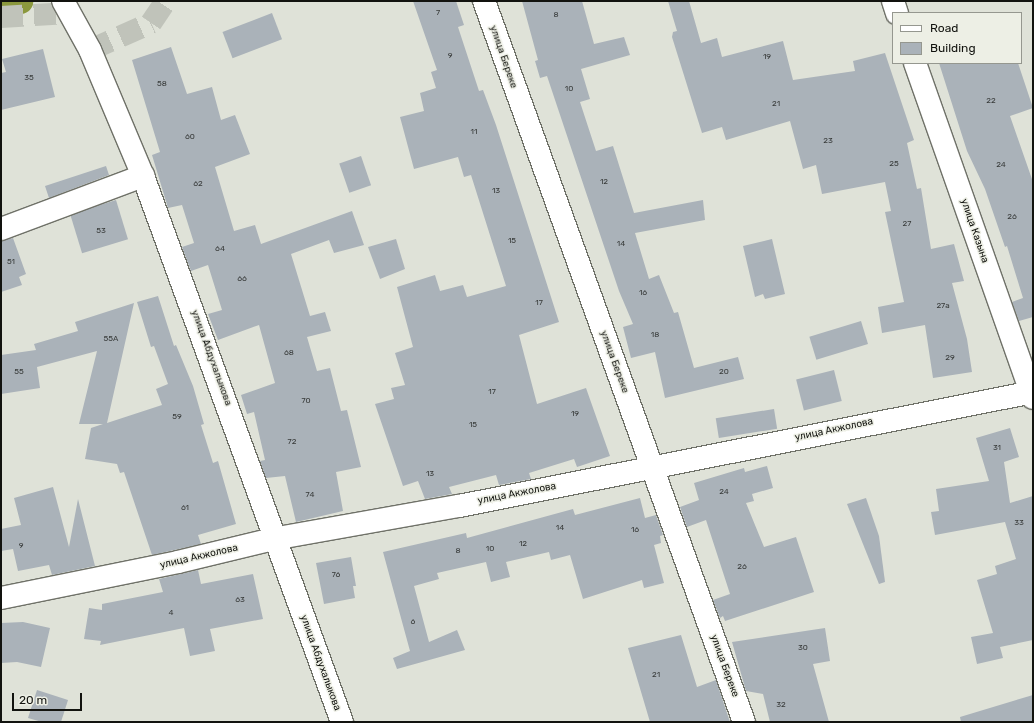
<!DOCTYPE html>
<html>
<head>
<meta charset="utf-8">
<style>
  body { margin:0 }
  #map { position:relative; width:1034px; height:723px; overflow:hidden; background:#dfe2d8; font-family:Rubik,sans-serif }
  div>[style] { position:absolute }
  .canal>* { height:25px; margin:-12.5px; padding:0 12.5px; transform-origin:12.5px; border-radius:12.5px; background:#8b983d }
  .building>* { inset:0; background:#aab2b9; transform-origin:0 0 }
  .minor-tunnel>* { height:22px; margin-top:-11px; transform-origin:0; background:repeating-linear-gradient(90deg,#c0c3ba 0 22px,transparent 0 33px) }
  .roads { filter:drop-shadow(1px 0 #6f7168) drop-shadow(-1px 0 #6f7168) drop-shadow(0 1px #6f7168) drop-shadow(0 -1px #6f7168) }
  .minor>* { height:22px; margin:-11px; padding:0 11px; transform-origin:11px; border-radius:11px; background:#fff }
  span { translate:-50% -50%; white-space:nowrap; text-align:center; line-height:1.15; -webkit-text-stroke:3px #edefe5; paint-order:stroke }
  .number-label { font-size:8px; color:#383b3a }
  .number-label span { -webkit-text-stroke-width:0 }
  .street-label { font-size:10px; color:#12130f }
  .frame { position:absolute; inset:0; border:2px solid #12130f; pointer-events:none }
  .legend { position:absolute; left:892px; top:12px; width:130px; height:52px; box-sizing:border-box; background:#edefe5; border:1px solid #95978f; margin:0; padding:5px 7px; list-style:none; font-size:12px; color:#12130f }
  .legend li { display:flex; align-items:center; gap:8px; height:20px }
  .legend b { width:20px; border:1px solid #95978f }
  .scale { position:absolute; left:12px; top:693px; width:70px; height:18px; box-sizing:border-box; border:2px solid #12130f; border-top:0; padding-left:5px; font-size:12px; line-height:14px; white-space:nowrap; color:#12130f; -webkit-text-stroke:3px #edefe5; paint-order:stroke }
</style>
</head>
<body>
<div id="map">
  <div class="canal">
    <div style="left:1px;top:6px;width:20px;rotate:-15deg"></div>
  </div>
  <div class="building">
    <div style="clip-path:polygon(413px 1px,456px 1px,464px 25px,458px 27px,479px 91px,483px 90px,496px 125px,559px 322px,519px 335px,537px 404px,586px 388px,610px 456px,577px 467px,574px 459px,529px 473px,531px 479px,499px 485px,496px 475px,449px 487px,452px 494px,425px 499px,418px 481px,403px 486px,375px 404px,394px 399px,391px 388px,405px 385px,395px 353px,413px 347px,397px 287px,435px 275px,440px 291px,463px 285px,467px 297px,506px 286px,471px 175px,464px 177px,458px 157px,414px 169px,400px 117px,424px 111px,420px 93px,436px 88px,431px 72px,437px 70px)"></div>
    <div style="clip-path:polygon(522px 1px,582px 1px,594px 44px,624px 37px,630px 55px,581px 69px,590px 99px,580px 102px,596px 151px,613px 146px,634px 213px,703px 200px,705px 220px,635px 233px,649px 279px,659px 275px,674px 313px,678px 312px,694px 368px,738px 357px,744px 379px,665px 398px,655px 352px,631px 358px,623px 327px,633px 324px,619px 291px,547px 76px,540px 78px,535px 61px,538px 60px)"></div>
    <div style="clip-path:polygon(668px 1px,689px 1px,701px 43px,717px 38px,722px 57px,783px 41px,793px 80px,855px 71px,853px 61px,885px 53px,914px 140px,907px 143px,917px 189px,921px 188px,931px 249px,954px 244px,964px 281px,952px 283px,967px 339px,972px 372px,933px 378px,925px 325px,882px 333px,878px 307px,904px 302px,885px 212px,891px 211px,885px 182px,822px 194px,816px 165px,803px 169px,790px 121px,726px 140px,722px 127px,702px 133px,672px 37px,673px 32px,677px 31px)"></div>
    <div style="left:272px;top:13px;width:28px;height:53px;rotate:69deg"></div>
    <div style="clip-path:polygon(171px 47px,187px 94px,212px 87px,221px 120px,235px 115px,250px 154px,215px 167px,234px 231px,255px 225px,261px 244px,352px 211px,364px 245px,334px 253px,329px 240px,291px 254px,310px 316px,325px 312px,331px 331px,307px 337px,317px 371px,330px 368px,341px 411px,347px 410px,361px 467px,336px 472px,343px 511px,296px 522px,285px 476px,266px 478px,260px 461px,265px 460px,254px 412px,247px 414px,241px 395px,275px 383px,259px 325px,218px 340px,208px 314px,222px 310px,208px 265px,191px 271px,182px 247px,194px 243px,182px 205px,168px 208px,152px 155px,160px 152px,132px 60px)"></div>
    <div style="clip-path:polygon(43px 49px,55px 97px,1px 110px,1px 73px,6px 72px,2px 59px)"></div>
    <div style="clip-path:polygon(939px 63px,1018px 63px,1033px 108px,1010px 116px,1033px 182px,1033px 317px,1019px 321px,1012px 302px,1023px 298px,1007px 246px,1005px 247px,985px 189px,967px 151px)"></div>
    <div style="left:361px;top:156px;width:31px;height:23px;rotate:71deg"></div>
    <div style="clip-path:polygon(106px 166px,109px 175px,49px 198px,45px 186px)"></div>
    <div style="left:116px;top:200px;width:41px;height:48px;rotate:73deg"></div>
    <div style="clip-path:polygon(13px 238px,26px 274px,19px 277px,22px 285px,1px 292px,1px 241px)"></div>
    <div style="clip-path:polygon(396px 239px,405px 269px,380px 279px,368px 247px)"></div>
    <div style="clip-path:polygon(772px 239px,785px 294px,765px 299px,763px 294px,755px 297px,743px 246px)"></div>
    <div style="clip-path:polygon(158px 296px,174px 346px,176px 345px,193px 386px,204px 424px,201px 425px,213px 463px,218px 461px,236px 524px,198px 535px,201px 544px,152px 555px,124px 472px,120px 473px,117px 464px,85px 459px,91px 428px,103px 424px,79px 424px,97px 351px,37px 367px,40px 388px,1px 394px,1px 355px,36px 350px,34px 344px,78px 331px,75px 322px,134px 303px,107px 423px,162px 405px,156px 389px,168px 384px,154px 346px,151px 347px,137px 302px)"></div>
    <div style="left:861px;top:321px;width:24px;height:54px;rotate:73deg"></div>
    <div style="left:834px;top:370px;width:32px;height:39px;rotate:76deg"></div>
    <div style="left:774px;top:409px;width:20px;height:59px;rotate:81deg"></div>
    <div style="clip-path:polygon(1010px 428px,1019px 457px,1004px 462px,1010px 503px,1033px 496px,1033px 640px,1000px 647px,1003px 658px,977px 664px,971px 637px,993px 633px,977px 580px,997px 574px,995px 566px,1016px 559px,1005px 522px,935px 535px,931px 512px,939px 511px,936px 489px,989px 481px,976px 438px)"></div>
    <div style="clip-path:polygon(767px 466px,773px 488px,752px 494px,754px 501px,746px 503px,764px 547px,796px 537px,814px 592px,725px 621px,723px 616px,720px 618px,713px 600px,730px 594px,706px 520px,687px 527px,680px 507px,699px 500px,694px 483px,744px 468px,745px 472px)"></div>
    <div style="clip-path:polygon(53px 487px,69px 547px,78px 499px,95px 566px,52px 575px,49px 565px,18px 571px,13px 549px,1px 551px,1px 529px,21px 525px,14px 498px)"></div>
    <div style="clip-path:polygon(640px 498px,645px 518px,656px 515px,663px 535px,660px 536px,661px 543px,654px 545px,664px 583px,644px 588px,642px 580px,583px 599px,570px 555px,551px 560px,549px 552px,506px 562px,510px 577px,491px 582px,486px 562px,437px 573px,439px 579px,414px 586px,429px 642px,457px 630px,465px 650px,397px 669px,393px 658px,410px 651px,383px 552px,466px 533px,467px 538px,573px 509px,575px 515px)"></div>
    <div style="clip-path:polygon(866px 498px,879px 536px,885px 582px,879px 584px,847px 504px)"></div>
    <div style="clip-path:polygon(351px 557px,356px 586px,353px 586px,355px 598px,324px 604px,316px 563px)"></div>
    <div style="clip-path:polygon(198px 570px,201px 584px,253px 574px,263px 619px,210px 629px,215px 651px,190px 656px,184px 628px,100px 645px,101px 641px,84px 639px,89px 608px,102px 610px,102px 604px,163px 592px,159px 579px)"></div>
    <div style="clip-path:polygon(23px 622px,50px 628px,41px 667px,17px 662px,1px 663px,1px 623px)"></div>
    <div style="clip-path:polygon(825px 628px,830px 661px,813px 664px,829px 722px,770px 722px,763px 694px,746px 691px,732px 642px)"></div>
    <div style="clip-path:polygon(681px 635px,697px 687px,716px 680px,730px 722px,650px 722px,628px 648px)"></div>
    <div style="clip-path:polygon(37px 690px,68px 700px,61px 722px,42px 722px,28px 718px)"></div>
    <div style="clip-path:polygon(1033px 695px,1033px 722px,961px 722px,960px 717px)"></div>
  </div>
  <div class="minor-tunnel">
    <div style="left:1px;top:17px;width:68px;rotate:-3.4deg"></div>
    <div style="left:90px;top:50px;width:67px;rotate:-23.9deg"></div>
    <div style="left:151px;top:23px;width:27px;rotate:-56deg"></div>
  </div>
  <div class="roads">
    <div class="minor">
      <div style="left:63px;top:1px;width:56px;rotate:61.1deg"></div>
      <div style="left:90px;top:50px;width:137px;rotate:67.2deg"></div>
      <div style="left:143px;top:176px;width:581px;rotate:69.97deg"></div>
      <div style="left:484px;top:1px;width:766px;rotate:70.17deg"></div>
      <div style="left:893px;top:1px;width:13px;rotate:72deg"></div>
      <div style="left:915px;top:63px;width:355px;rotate:70.6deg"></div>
      <div style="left:1px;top:229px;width:152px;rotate:-20.5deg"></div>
      <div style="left:1px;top:598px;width:181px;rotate:-11.5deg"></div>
      <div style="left:178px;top:562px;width:98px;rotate:-13.6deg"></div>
      <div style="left:273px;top:539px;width:189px;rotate:-10.1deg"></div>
      <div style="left:459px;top:506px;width:585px;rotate:-11.23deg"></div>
    </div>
  </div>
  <div class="number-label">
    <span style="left:438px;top:13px">7</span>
    <span style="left:556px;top:15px">8</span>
    <span style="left:450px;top:56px">9</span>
    <span style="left:767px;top:57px">19</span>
    <span style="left:29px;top:78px">35</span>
    <span style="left:162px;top:84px">58</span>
    <span style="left:569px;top:89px">10</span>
    <span style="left:991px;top:101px">22</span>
    <span style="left:776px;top:104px">21</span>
    <span style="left:474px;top:132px">11</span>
    <span style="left:190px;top:137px">60</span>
    <span style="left:828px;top:141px">23</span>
    <span style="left:894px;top:164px">25</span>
    <span style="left:1001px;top:165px">24</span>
    <span style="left:604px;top:182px">12</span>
    <span style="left:198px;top:184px">62</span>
    <span style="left:496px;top:191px">13</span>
    <span style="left:1012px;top:217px">26</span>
    <span style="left:907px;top:224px">27</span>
    <span style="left:101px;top:231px">53</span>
    <span style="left:512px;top:241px">15</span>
    <span style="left:621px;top:244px">14</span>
    <span style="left:220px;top:249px">64</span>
    <span style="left:11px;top:262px">51</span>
    <span style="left:242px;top:279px">66</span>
    <span style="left:643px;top:293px">16</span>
    <span style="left:539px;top:303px">17</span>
    <span style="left:943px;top:306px">27а</span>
    <span style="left:655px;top:335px">18</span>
    <span style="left:111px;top:339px">55А</span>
    <span style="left:289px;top:353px">68</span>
    <span style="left:950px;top:358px">29</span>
    <span style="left:19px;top:372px">55</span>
    <span style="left:724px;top:372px">20</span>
    <span style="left:492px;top:392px">17</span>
    <span style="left:306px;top:401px">70</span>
    <span style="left:575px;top:414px">19</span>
    <span style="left:177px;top:417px">59</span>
    <span style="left:473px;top:425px">15</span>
    <span style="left:292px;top:442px">72</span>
    <span style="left:997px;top:448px">31</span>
    <span style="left:430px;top:474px">13</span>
    <span style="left:724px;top:492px">24</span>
    <span style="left:310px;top:495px">74</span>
    <span style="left:185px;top:508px">61</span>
    <span style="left:1019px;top:523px">33</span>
    <span style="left:560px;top:528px">14</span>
    <span style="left:635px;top:530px">16</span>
    <span style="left:523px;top:544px">12</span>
    <span style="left:21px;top:546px">9</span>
    <span style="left:490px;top:549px">10</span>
    <span style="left:458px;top:551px">8</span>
    <span style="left:742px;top:567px">26</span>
    <span style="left:336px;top:575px">76</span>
    <span style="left:240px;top:600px">63</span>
    <span style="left:171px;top:613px">4</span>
    <span style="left:413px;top:622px">6</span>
    <span style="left:803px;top:648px">30</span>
    <span style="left:656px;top:675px">21</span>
    <span style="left:781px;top:705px">32</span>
  </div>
  <div class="street-label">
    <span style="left:503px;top:57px;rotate:71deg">улица Береке</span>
    <span style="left:974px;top:231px;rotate:71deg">улица Казына</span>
    <span style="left:211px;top:358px;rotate:70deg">улица Абдухалыкова</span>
    <span style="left:614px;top:362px;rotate:70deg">улица Береке</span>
    <span style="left:834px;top:430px;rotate:-12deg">улица Акжолова</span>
    <span style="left:517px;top:494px;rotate:-11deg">улица Акжолова</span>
    <span style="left:199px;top:557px;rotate:-13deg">улица Акжолова</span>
    <span style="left:320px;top:663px;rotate:70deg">улица Абдухалыкова</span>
    <span style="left:724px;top:666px;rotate:70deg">улица Береке</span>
  </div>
  <div class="frame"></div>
  <ul class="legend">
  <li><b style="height:5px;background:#fff"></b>Road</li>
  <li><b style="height:11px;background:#aab2b9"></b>Building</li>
  </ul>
  <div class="scale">20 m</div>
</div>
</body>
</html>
